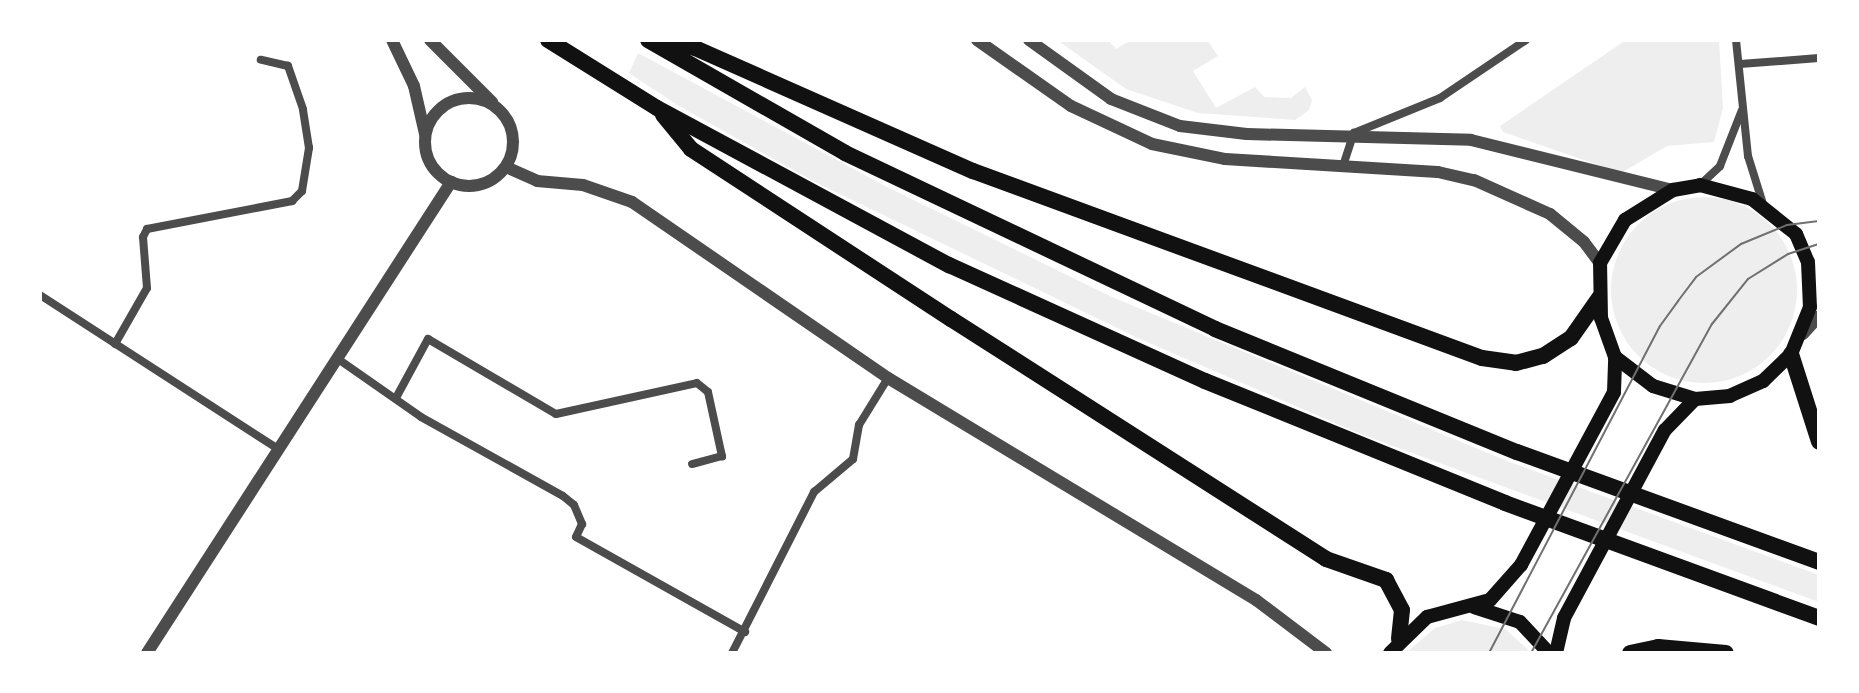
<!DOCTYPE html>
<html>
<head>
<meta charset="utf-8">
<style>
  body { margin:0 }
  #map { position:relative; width:1859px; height:693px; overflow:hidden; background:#fff; font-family:Merriweather,serif }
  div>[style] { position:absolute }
  .green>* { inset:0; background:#eee }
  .round { border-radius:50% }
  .minor>* { height:8px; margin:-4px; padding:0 4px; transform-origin:4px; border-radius:4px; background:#4c4c4c }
  .tertiary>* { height:12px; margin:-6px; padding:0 6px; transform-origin:6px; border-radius:6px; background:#4c4c4c }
  .tertiary>.ring { margin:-6px; padding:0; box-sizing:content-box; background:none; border:12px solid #4c4c4c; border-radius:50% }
  .secondary>* { height:14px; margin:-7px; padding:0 7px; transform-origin:7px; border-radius:7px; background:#111 }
  .trunk>* { height:16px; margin:-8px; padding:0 8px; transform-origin:8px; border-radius:8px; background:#111 }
  .tram>* { height:2px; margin:-1px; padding:0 1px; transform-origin:1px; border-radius:1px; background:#707070 }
  span { translate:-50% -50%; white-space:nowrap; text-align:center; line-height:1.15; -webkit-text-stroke:7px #fff; paint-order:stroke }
  .frame { position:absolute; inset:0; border:42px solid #fff; pointer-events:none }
</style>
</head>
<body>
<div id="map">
  <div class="green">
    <div style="clip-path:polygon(1057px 40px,1108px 40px,1116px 49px,1131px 40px,1207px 40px,1218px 56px,1193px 71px,1216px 108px,1255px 87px,1264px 97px,1291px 98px,1305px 87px,1312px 100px,1309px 110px,1295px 120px,1198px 113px,1126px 89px)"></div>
    <div style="clip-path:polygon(1626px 40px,1719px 40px,1723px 108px,1714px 142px,1667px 146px,1621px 173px,1503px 132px,1500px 126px)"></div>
    <div style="clip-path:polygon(638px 53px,887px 187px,1112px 297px,1507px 461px,1819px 575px,1819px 602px,1363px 435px,1140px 339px,813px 181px,679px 106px,629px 73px)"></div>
    <div class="round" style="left:1611px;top:197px;width:186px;height:186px"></div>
    <div style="clip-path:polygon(1462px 620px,1505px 629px,1532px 653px,1406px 653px,1435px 628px)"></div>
  </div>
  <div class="minor">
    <div style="left:1736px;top:40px;width:117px;rotate:84.1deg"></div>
    <div style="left:1748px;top:156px;width:50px;rotate:72.6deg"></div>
    <div style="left:1740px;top:64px;width:79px;rotate:-4.3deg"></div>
    <div style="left:1343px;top:166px;width:35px;rotate:-72deg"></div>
    <div style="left:1354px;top:133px;width:93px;rotate:-22.1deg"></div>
    <div style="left:1440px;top:98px;width:104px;rotate:-34deg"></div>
    <div style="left:1701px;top:184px;width:26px;rotate:-43deg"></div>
    <div style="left:1720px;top:166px;width:60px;rotate:-68.6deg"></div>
    <div style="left:40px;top:295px;width:283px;rotate:32.9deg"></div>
    <div style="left:115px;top:344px;width:64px;rotate:-60.3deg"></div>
    <div style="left:147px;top:288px;width:51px;rotate:-94.5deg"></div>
    <div style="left:143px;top:237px;width:9px;rotate:-63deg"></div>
    <div style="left:147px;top:229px;width:148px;rotate:-10.9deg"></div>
    <div style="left:292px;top:201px;width:14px;rotate:-45deg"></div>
    <div style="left:302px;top:191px;width:44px;rotate:-80.8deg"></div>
    <div style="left:309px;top:148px;width:39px;rotate:-99deg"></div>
    <div style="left:303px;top:109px;width:46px;rotate:-109.2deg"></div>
    <div style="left:288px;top:66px;width:28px;rotate:-167deg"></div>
    <div style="left:338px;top:359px;width:101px;rotate:34.9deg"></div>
    <div style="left:421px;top:417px;width:162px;rotate:29.1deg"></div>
    <div style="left:563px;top:496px;width:14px;rotate:39deg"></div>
    <div style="left:574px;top:505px;width:21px;rotate:67deg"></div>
    <div style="left:582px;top:524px;width:14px;rotate:115deg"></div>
    <div style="left:576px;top:537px;width:194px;rotate:29.3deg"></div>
    <div style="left:397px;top:396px;width:65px;rotate:-61.5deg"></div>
    <div style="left:428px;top:339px;width:148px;rotate:30.4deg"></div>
    <div style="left:556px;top:414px;width:144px;rotate:-12.4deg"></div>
    <div style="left:697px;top:383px;width:14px;rotate:39deg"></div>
    <div style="left:708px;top:392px;width:66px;rotate:77.7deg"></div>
    <div style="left:722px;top:456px;width:31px;rotate:165deg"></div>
    <div style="left:732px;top:653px;width:181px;rotate:-63deg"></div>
    <div style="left:814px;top:492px;width:51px;rotate:-40.2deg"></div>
    <div style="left:853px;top:459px;width:35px;rotate:-80deg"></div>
    <div style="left:859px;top:425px;width:55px;rotate:-58.3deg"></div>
  </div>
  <div class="tertiary">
    <div style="left:392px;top:40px;width:51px;rotate:64.4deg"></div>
    <div style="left:414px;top:86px;width:49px;rotate:77.1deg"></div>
    <div style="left:430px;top:40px;width:88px;rotate:45deg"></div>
    <div style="left:977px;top:40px;width:115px;rotate:35.1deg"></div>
    <div style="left:1071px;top:106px;width:89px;rotate:25.1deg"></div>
    <div style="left:1152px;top:144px;width:75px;rotate:11.6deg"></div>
    <div style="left:1225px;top:159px;width:213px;rotate:3.5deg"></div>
    <div style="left:1438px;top:172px;width:37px;rotate:13deg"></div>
    <div style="left:1474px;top:180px;width:83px;rotate:24.1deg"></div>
    <div style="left:1550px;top:214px;width:44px;rotate:39.5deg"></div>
    <div style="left:1584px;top:242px;width:26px;rotate:53deg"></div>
    <div style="left:1029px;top:40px;width:101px;rotate:35.7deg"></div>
    <div style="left:1111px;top:99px;width:74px;rotate:21.4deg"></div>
    <div style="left:1180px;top:126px;width:67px;rotate:6.8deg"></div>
    <div style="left:1247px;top:134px;width:224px;rotate:1.5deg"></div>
    <div style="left:1471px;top:140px;width:208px;rotate:13.9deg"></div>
    <div class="ring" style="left:425px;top:98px;width:76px;height:76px"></div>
    <div style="left:506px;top:167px;width:34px;rotate:24deg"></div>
    <div style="left:537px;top:181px;width:46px;rotate:5deg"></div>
    <div style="left:583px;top:185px;width:52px;rotate:19.1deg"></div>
    <div style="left:632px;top:202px;width:311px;rotate:34.5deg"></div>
    <div style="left:888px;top:378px;width:430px;rotate:31.1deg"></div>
    <div style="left:1256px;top:600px;width:88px;rotate:37.1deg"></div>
    <div style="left:1803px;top:334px;width:24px;rotate:-48deg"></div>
    <div style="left:147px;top:653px;width:561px;rotate:-57.16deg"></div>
  </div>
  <div class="secondary">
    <div style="left:1474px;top:607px;width:48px;rotate:18.1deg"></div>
    <div style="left:1520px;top:622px;width:42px;rotate:46.9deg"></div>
    <div style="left:1390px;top:653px;width:52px;rotate:-44.2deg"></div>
    <div style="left:1427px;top:617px;width:65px;rotate:-15.1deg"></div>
    <div style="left:1490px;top:600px;width:47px;rotate:-48.5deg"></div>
    <div style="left:1521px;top:565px;width:196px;rotate:-61.7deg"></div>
    <div style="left:1614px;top:392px;width:35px;rotate:-88deg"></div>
    <div style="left:1615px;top:357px;width:41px;rotate:-109.7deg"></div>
    <div style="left:1601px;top:318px;width:55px;rotate:-91deg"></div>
    <div style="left:1600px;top:263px;width:50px;rotate:-59.8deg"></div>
    <div style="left:1625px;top:220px;width:57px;rotate:-32deg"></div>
    <div style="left:1673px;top:190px;width:27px;rotate:-10deg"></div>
    <div style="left:1700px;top:185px;width:54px;rotate:15.1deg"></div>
    <div style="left:1752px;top:199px;width:56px;rotate:38.5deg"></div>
    <div style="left:1796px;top:234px;width:30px;rotate:67deg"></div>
    <div style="left:1808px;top:262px;width:45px;rotate:87.5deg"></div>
    <div style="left:1810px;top:307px;width:51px;rotate:112deg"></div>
    <div style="left:1791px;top:354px;width:39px;rotate:136deg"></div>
    <div style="left:1763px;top:381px;width:36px;rotate:156deg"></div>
    <div style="left:1730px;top:396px;width:35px;rotate:175deg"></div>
    <div style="left:1695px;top:399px;width:44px;rotate:-162.8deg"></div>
    <div style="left:1653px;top:386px;width:48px;rotate:-142.7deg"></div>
    <div style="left:1556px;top:653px;width:36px;rotate:-77deg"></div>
    <div style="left:1564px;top:618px;width:213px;rotate:-61.8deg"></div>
    <div style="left:1665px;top:430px;width:43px;rotate:-45.9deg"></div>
  </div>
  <div class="trunk">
    <div style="left:548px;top:40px;width:128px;rotate:32deg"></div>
    <div style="left:657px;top:108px;width:332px;rotate:28.3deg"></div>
    <div style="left:949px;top:265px;width:281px;rotate:24.4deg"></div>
    <div style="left:1205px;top:381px;width:324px;rotate:22.1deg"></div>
    <div style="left:1505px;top:503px;width:334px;rotate:20.1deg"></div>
    <div style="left:648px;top:40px;width:227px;rotate:29.8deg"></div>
    <div style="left:845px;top:153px;width:410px;rotate:25.4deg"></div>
    <div style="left:1215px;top:329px;width:326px;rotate:22.2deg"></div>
    <div style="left:1517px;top:452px;width:321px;rotate:20deg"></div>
    <div style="left:657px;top:41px;width:39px;rotate:10deg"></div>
    <div style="left:695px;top:48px;width:304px;rotate:23.9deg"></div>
    <div style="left:973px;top:171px;width:542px;rotate:20.17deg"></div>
    <div style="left:1482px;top:358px;width:34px;rotate:8deg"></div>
    <div style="left:1516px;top:363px;width:28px;rotate:-15deg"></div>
    <div style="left:1543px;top:356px;width:33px;rotate:-33deg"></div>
    <div style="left:1571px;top:338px;width:49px;rotate:-55deg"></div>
    <div style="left:663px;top:115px;width:44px;rotate:50.5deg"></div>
    <div style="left:691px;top:149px;width:311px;rotate:33.2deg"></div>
    <div style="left:951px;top:319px;width:445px;rotate:32.6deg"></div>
    <div style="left:1326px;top:559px;width:64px;rotate:19.3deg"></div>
    <div style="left:1386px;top:580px;width:34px;rotate:62deg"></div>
    <div style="left:1402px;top:610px;width:29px;rotate:96deg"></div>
    <div style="left:1791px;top:354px;width:92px;rotate:72.3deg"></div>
    <div style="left:1630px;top:653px;width:29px;rotate:-12deg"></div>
    <div style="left:1658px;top:647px;width:68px;rotate:5deg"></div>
  </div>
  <div class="tram">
    <div style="left:1489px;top:653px;width:369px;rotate:-62.4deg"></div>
    <div style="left:1660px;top:326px;width:31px;rotate:-54deg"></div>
    <div style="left:1678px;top:301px;width:30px;rotate:-53deg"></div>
    <div style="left:1696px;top:277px;width:56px;rotate:-36.3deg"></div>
    <div style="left:1741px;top:244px;width:50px;rotate:-22.4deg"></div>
    <div style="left:1787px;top:225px;width:32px;rotate:-7deg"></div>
    <div style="left:1531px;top:653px;width:376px;rotate:-61.2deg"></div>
    <div style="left:1712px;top:324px;width:58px;rotate:-51.3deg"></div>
    <div style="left:1748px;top:279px;width:47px;rotate:-32deg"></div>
    <div style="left:1788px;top:254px;width:33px;rotate:-18deg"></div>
  </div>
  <div class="frame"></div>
</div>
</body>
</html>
